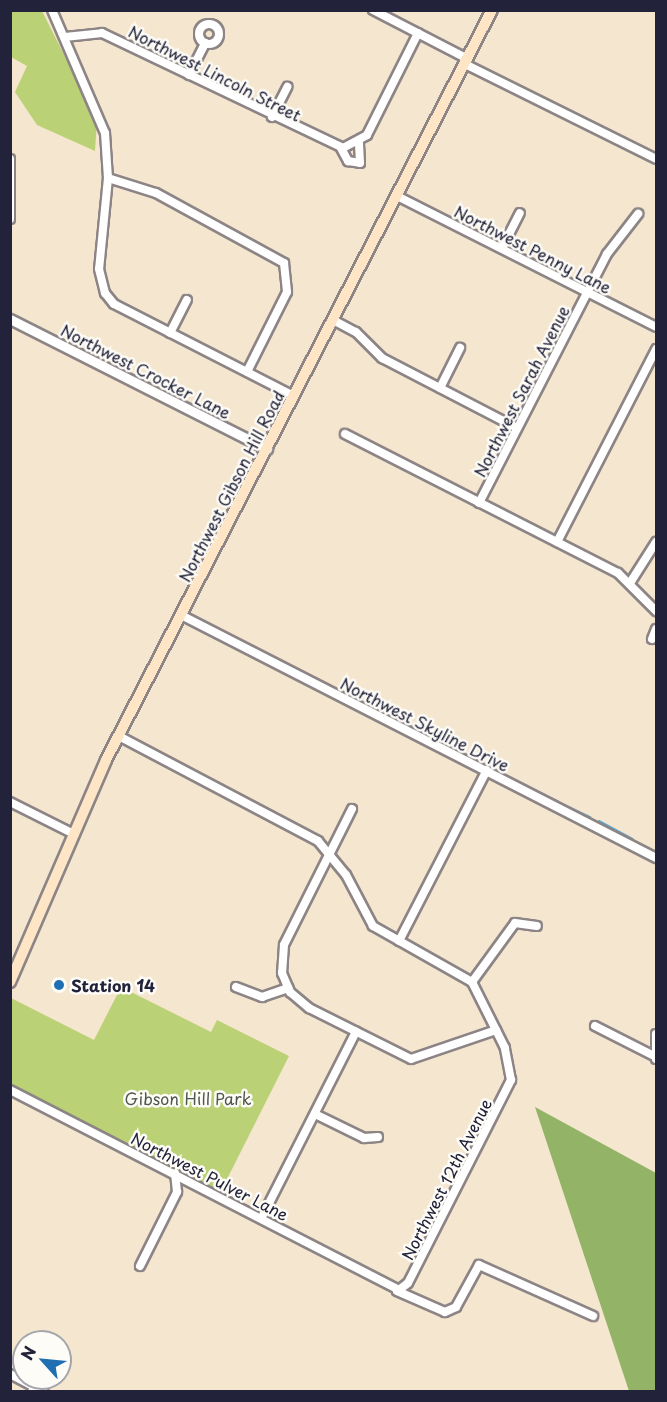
<!DOCTYPE html>
<html>
<head>
<meta charset="utf-8">
<style>
  body { margin:0 }
  #map { position:relative; width:667px; height:1402px; overflow:hidden; background:#f5e6cf; font-family:"Playpen Sans",sans-serif }
  div>[style] { position:absolute }
  .green>* { inset:0; background:#bad175 }
  .forest>* { inset:0; background:#93b366 }
  .stream>* { height:2px; margin:-1px; padding:0 1px; transform-origin:1px; border-radius:1px; background:#5aacd5 }
  .roads { filter:drop-shadow(2px 0 #8c8485) drop-shadow(-2px 0 #8c8485) drop-shadow(0 2px #8c8485) drop-shadow(0 -2px #8c8485) }
  .minor>* { height:8px; margin:-4px; padding:0 4px; transform-origin:4px; border-radius:4px; background:#fff }
  .minor>.ring { margin:-4px; padding:0; box-sizing:content-box; background:none; border:8px solid #fff; border-radius:50% }
  .tertiary>* { height:9px; margin:-4.5px; padding:0 4.5px; transform-origin:4.5px; border-radius:4.5px; background:#fff }
  .secondary>* { height:10px; margin:-5px; padding:0 5px; transform-origin:5px; border-radius:5px; background:#fee5c5 }
  .dots>* { width:16px; height:16px; translate:-50% -50%; box-sizing:border-box; border:3px solid #fdfcf7; border-radius:50% }
  span { translate:-50% -50%; white-space:nowrap; text-align:center; line-height:1.15; -webkit-text-stroke:5px #fdfcf7; paint-order:stroke }
  .street-label { font-size:16px; color:#22223b }
  .poi-label { font-size:16px; color:#22223b; font-weight:700 }
  .left { translate:0 -50%; text-align:left }
  .park-label { font-size:16px; color:#50574c }
  .frame { position:absolute; inset:0; border:12px solid #22223b; pointer-events:none }
  .north { position:absolute; left:12px; top:1330px; width:60px; height:60px; box-sizing:border-box; background:#fdfcf7; border:2px solid #a5a5ac; border-radius:50%; rotate:297deg; font-size:16px; font-weight:700; line-height:24px; text-align:center; color:#22223b }
  .north::after { content:''; display:block; margin:auto; width:21px; height:27px; background:#1f6fb2; clip-path:polygon(50% 0,100% 100%,50% 72%,0 100%) }
</style>
</head>
<body>
<div id="map">
  <div class="green">
    <div style="clip-path:polygon(10px 11px,42px 11px,97px 120px,95px 151px,37px 125px,15px 92px,27px 66px,11px 57px)"></div>
    <div style="clip-path:polygon(121px 987px,211px 1032px,217px 1020px,289px 1056px,220px 1193px,11px 1085px,11px 998px,94px 1040px)"></div>
  </div>
  <div class="forest">
    <div style="clip-path:polygon(535px 1107px,656px 1173px,656px 1391px,629px 1391px)"></div>
  </div>
  <div class="stream">
    <div style="left:199px;top:619px;width:18px;rotate:27deg"></div>
    <div style="left:225px;top:632px;width:8px;rotate:30deg"></div>
    <div style="left:244px;top:642px;width:84px;rotate:26.9deg"></div>
    <div style="left:330px;top:686px;width:49px;rotate:26.6deg"></div>
    <div style="left:386px;top:715px;width:44px;rotate:25.4deg"></div>
    <div style="left:436px;top:739px;width:20px;rotate:27deg"></div>
    <div style="left:465px;top:754px;width:21px;rotate:28deg"></div>
    <div style="left:505px;top:775px;width:60px;rotate:26.6deg"></div>
    <div style="left:564px;top:805px;width:29px;rotate:25deg"></div>
    <div style="left:599px;top:821px;width:38px;rotate:28deg"></div>
  </div>
  <div class="roads">
    <div class="minor">
      <div style="left:52px;top:10px;width:134px;rotate:66.7deg"></div>
      <div style="left:105px;top:133px;width:45px;rotate:86.2deg"></div>
      <div style="left:108px;top:178px;width:91px;rotate:95.6deg"></div>
      <div style="left:99px;top:269px;width:25px;rotate:76deg"></div>
      <div style="left:105px;top:293px;width:14px;rotate:51deg"></div>
      <div style="left:114px;top:304px;width:202px;rotate:27.1deg"></div>
      <div style="left:373px;top:10px;width:107px;rotate:27.3deg"></div>
      <div class="ring" style="left:199px;top:24px;width:12px;height:12px"></div>
      <div style="left:65px;top:37px;width:37px;rotate:-6deg"></div>
      <div style="left:102px;top:33px;width:267px;rotate:25.5deg"></div>
      <div style="left:343px;top:148px;width:27px;rotate:-28deg"></div>
      <div style="left:367px;top:135px;width:114px;rotate:-63.4deg"></div>
      <div style="left:465px;top:64px;width:213px;rotate:26.4deg"></div>
      <div style="left:189px;top:75px;width:36px;rotate:-63deg"></div>
      <div style="left:272px;top:117px;width:34px;rotate:-63deg"></div>
      <div style="left:341px;top:148px;width:15px;rotate:62deg"></div>
      <div style="left:348px;top:161px;width:12px;rotate:9deg"></div>
      <div style="left:360px;top:163px;width:21px;rotate:-93deg"></div>
      <div style="left:10px;top:159px;width:60px;rotate:90deg"></div>
      <div style="left:108px;top:178px;width:50px;rotate:17.4deg"></div>
      <div style="left:156px;top:193px;width:146px;rotate:28.7deg"></div>
      <div style="left:284px;top:263px;width:29px;rotate:84deg"></div>
      <div style="left:287px;top:292px;width:89px;rotate:116.6deg"></div>
      <div style="left:397px;top:196px;width:290px;rotate:26.8deg"></div>
      <div style="left:502px;top:248px;width:39px;rotate:-63deg"></div>
      <div style="left:333px;top:320px;width:26px;rotate:28deg"></div>
      <div style="left:356px;top:332px;width:37px;rotate:45deg"></div>
      <div style="left:382px;top:358px;width:152px;rotate:27.4deg"></div>
      <div style="left:170px;top:333px;width:37px;rotate:-63deg"></div>
      <div style="left:440px;top:388px;width:45px;rotate:-63.4deg"></div>
      <div style="left:345px;top:434px;width:306px;rotate:27deg"></div>
      <div style="left:618px;top:573px;width:54px;rotate:45deg"></div>
      <div style="left:479px;top:503px;width:280px;rotate:-62.8deg"></div>
      <div style="left:607px;top:254px;width:51px;rotate:-52.2deg"></div>
      <div style="left:557px;top:542px;width:217px;rotate:-62.8deg"></div>
      <div style="left:630px;top:583px;width:49px;rotate:-57.6deg"></div>
      <div style="left:181px;top:615px;width:534px;rotate:27.09deg"></div>
      <div style="left:652px;top:639px;width:11px;rotate:-68deg"></div>
      <div style="left:10px;top:802px;width:72px;rotate:26.6deg"></div>
      <div style="left:352px;top:809px;width:152px;rotate:116.6deg"></div>
      <div style="left:284px;top:945px;width:28px;rotate:94deg"></div>
      <div style="left:282px;top:973px;width:21px;rotate:67deg"></div>
      <div style="left:290px;top:992px;width:25px;rotate:40deg"></div>
      <div style="left:309px;top:1008px;width:114px;rotate:26.6deg"></div>
      <div style="left:411px;top:1059px;width:90px;rotate:-18.8deg"></div>
      <div style="left:399px;top:941px;width:192px;rotate:-62.8deg"></div>
      <div style="left:472px;top:982px;width:73px;rotate:-53.9deg"></div>
      <div style="left:515px;top:923px;width:22px;rotate:8deg"></div>
      <div style="left:236px;top:987px;width:28px;rotate:21deg"></div>
      <div style="left:262px;top:997px;width:28px;rotate:-19deg"></div>
      <div style="left:595px;top:1026px;width:68px;rotate:26.9deg"></div>
      <div style="left:656px;top:1059px;width:25px;rotate:-90deg"></div>
      <div style="left:10px;top:1090px;width:437px;rotate:27.2deg"></div>
      <div style="left:399px;top:1290px;width:11px;rotate:-38deg"></div>
      <div style="left:408px;top:1283px;width:228px;rotate:-63.1deg"></div>
      <div style="left:511px;top:1080px;width:33px;rotate:-101deg"></div>
      <div style="left:505px;top:1048px;width:74px;rotate:-116.6deg"></div>
      <div style="left:472px;top:982px;width:114px;rotate:-150.5deg"></div>
      <div style="left:373px;top:926px;width:58px;rotate:-117.9deg"></div>
      <div style="left:346px;top:875px;width:44px;rotate:-129.5deg"></div>
      <div style="left:318px;top:841px;width:225px;rotate:-152.2deg"></div>
      <div style="left:315px;top:1114px;width:55px;rotate:26.1deg"></div>
      <div style="left:364px;top:1138px;width:14px;rotate:-4deg"></div>
      <div style="left:262px;top:1217px;width:208px;rotate:-63.1deg"></div>
      <div style="left:140px;top:1266px;width:83px;rotate:-63.4deg"></div>
      <div style="left:177px;top:1192px;width:19px;rotate:-96deg"></div>
      <div style="left:397px;top:1291px;width:52px;rotate:23.6deg"></div>
      <div style="left:445px;top:1312px;width:12px;rotate:-24deg"></div>
      <div style="left:456px;top:1307px;width:48px;rotate:-61.3deg"></div>
      <div style="left:479px;top:1265px;width:125px;rotate:24.1deg"></div>
      <div style="left:10px;top:1374px;width:38px;rotate:28deg"></div>
      <div style="left:32px;top:1392px;width:16px;rotate:-63deg"></div>
    </div>
    <div class="tertiary">
      <div style="left:10px;top:319px;width:288px;rotate:26.8deg"></div>
    </div>
    <div class="secondary">
      <div style="left:10px;top:982px;width:242px;rotate:-66.6deg"></div>
      <div style="left:106px;top:760px;width:844px;rotate:-62.77deg"></div>
    </div>
  </div>
  <div class="dots">
    <div style="left:59px;top:985px;background:#1f6fb2"></div>
  </div>
  <div class="street-label">
    <span style="left:215px;top:73px;rotate:27deg">Northwest Lincoln Street</span>
    <span style="left:533px;top:249px;rotate:27deg">Northwest Penny Lane</span>
    <span style="left:146px;top:371px;rotate:27deg">Northwest Crocker Lane</span>
    <span style="left:521px;top:391px;rotate:-63deg">Northwest Sarah Avenue</span>
    <span style="left:231px;top:486px;rotate:-63deg">Northwest Gibson Hill Road</span>
    <span style="left:425px;top:724px;rotate:27deg">Northwest Skyline Drive</span>
    <span style="left:210px;top:1176px;rotate:27deg">Northwest Pulver Lane</span>
    <span style="left:446px;top:1179px;rotate:-63deg">Northwest 12th Avenue</span>
  </div>
  <div class="poi-label">
    <span class="left" style="left:71px;top:985px">Station 14</span>
  </div>
  <div class="park-label">
    <span style="left:188px;top:1098px">Gibson Hill Park</span>
  </div>
  <div class="frame"></div>
  <div class="north">N</div>
</div>
</body>
</html>
